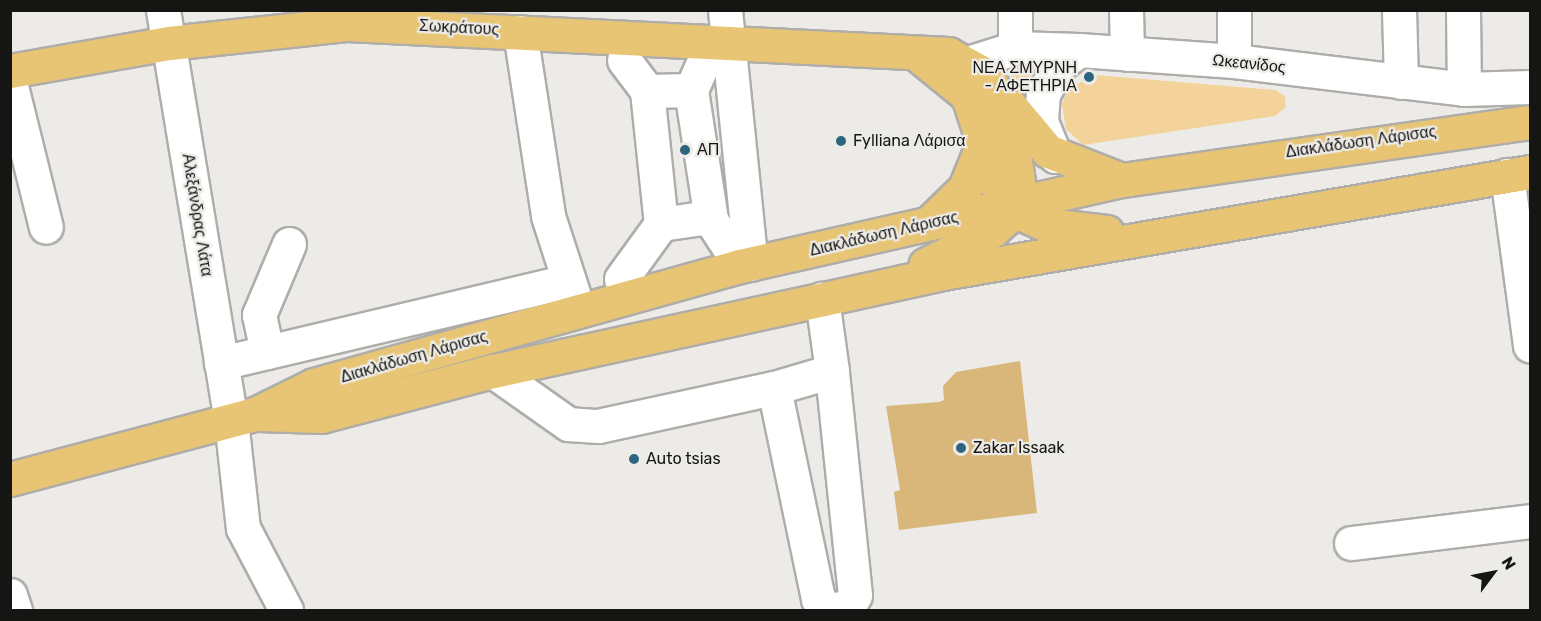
<!DOCTYPE html>
<html>
<head>
<meta charset="utf-8">
<style>
  body { margin:0 }
  #map { position:relative; width:1541px; height:621px; overflow:hidden; background:#edebe7; font-family:Rubik,sans-serif }
  div>[style] { position:absolute }
  .green>* { inset:0; background:#f4d39b }
  .building>* { inset:0; background:#d9b679 }
  .roads { filter:drop-shadow(2px 0 #afadaa) drop-shadow(-2px 0 #afadaa) drop-shadow(0 2px #afadaa) drop-shadow(0 -2px #afadaa) }
  .minor>* { height:33px; margin:-16.5px; padding:0 16.5px; transform-origin:16.5px; border-radius:16.5px; background:#fff }
  .major>* { height:33px; margin:-16.5px; padding:0 16.5px; transform-origin:16.5px; border-radius:16.5px; background:#e8c574 }
  .dots>* { width:16px; height:16px; translate:-50% -50%; box-sizing:border-box; border:3px solid #edebe7; border-radius:50% }
  span { translate:-50% -50%; white-space:nowrap; text-align:center; line-height:1.15; -webkit-text-stroke:4.5px #edebe7; paint-order:stroke }
  .street-label { font-size:16px; color:#151513 }
  .poi-label { font-size:16px; color:#151513 }
  .right { translate:-100% -50%; text-align:right }
  .left { translate:0 -50%; text-align:left }
  .frame { position:absolute; inset:0; border:12px solid #151513; pointer-events:none }
  .north { position:absolute; left:1463px; top:543px; width:60px; height:60px; -webkit-text-stroke:4px #edebe7; paint-order:stroke; rotate:58deg; font-size:16px; font-weight:700; line-height:24px; text-align:center; color:#151513 }
  .north::after { content:''; display:block; margin:auto; width:21px; height:27px; background:#151513; clip-path:polygon(50% 0,100% 100%,50% 72%,0 100%) }
</style>
</head>
<body>
<div id="map">
  <div class="green">
    <div style="clip-path:polygon(1012px 64px,1040px 64px,1027px 103px,1011px 85px)"></div>
    <div style="clip-path:polygon(1095px 75px,1275px 90px,1285px 96px,1286px 107px,1275px 116px,1083px 145px,1066px 129px,1062px 104px,1069px 88px)"></div>
  </div>
  <div class="building">
    <div style="clip-path:polygon(1020px 361px,1037px 513px,899px 530px,894px 492px,900px 490px,886px 406px,939px 402px,944px 400px,943px 386px,956px 372px)"></div>
  </div>
  <div class="roads">
    <div class="minor">
      <div style="left:163px;top:10px;width:416px;rotate:80.6deg"></div>
      <div style="left:231px;top:420px;width:109px;rotate:83.7deg"></div>
      <div style="left:243px;top:528px;width:93px;rotate:62.3deg"></div>
      <div style="left:725px;top:10px;width:255px;rotate:84.2deg"></div>
      <div style="left:1015px;top:10px;width:38px;rotate:90deg"></div>
      <div style="left:1126px;top:10px;width:44px;rotate:88.7deg"></div>
      <div style="left:1399px;top:10px;width:72px;rotate:88.4deg"></div>
      <div style="left:1463px;top:10px;width:79px;rotate:89.3deg"></div>
      <div style="left:520px;top:32px;width:186px;rotate:81.3deg"></div>
      <div style="left:548px;top:216px;width:90px;rotate:72deg"></div>
      <div style="left:624px;top:60px;width:39px;rotate:53deg"></div>
      <div style="left:647px;top:91px;width:44px;rotate:-1.3deg"></div>
      <div style="left:691px;top:90px;width:27px;rotate:-66deg"></div>
      <div style="left:1234px;top:61px;width:51px;rotate:-90deg"></div>
      <div style="left:968px;top:63px;width:49px;rotate:-17.7deg"></div>
      <div style="left:1015px;top:48px;width:64px;rotate:1.8deg"></div>
      <div style="left:1079px;top:50px;width:155px;rotate:4.1deg"></div>
      <div style="left:1234px;top:61px;width:232px;rotate:6.9deg"></div>
      <div style="left:1464px;top:89px;width:66px;rotate:-1.7deg"></div>
      <div style="left:10px;top:82px;width:149px;rotate:76.1deg"></div>
      <div style="left:691px;top:90px;width:131px;rotate:81.2deg"></div>
      <div style="left:647px;top:91px;width:134px;rotate:84deg"></div>
      <div style="left:1055px;top:156px;width:38px;rotate:-112deg"></div>
      <div style="left:1041px;top:121px;width:27px;rotate:-86deg"></div>
      <div style="left:1043px;top:94px;width:33px;rotate:-61deg"></div>
      <div style="left:1059px;top:65px;width:25px;rotate:-37deg"></div>
      <div style="left:1507px;top:175px;width:172px;rotate:82.3deg"></div>
      <div style="left:621px;top:279px;width:68px;rotate:-54deg"></div>
      <div style="left:661px;top:224px;width:49px;rotate:-8.3deg"></div>
      <div style="left:709px;top:217px;width:35px;rotate:57deg"></div>
      <div style="left:267px;top:352px;width:38px;rotate:-102deg"></div>
      <div style="left:259px;top:315px;width:77px;rotate:-67.1deg"></div>
      <div style="left:221px;top:363px;width:357px;rotate:-13.3deg"></div>
      <div style="left:493px;top:371px;width:92px;rotate:35.2deg"></div>
      <div style="left:568px;top:424px;width:30px;rotate:4deg"></div>
      <div style="left:598px;top:426px;width:180px;rotate:-12.2deg"></div>
      <div style="left:774px;top:388px;width:60px;rotate:-16.3deg"></div>
      <div style="left:832px;top:371px;width:73px;rotate:-97.9deg"></div>
      <div style="left:774px;top:388px;width:216px;rotate:78.2deg"></div>
      <div style="left:818px;top:599px;width:16px;rotate:45deg"></div>
      <div style="left:829px;top:610px;width:19px;rotate:-9deg"></div>
      <div style="left:848px;top:607px;width:14px;rotate:-60deg"></div>
      <div style="left:855px;top:595px;width:225px;rotate:-95.9deg"></div>
      <div style="left:1351px;top:543px;width:180px;rotate:-7deg"></div>
      <div style="left:10px;top:595px;width:16px;rotate:72deg"></div>
    </div>
    <div class="major">
      <div style="left:919px;top:56px;width:63px;rotate:39.2deg"></div>
      <div style="left:968px;top:96px;width:94px;rotate:72deg"></div>
      <div style="left:997px;top:185px;width:38px;rotate:49deg"></div>
      <div style="left:1022px;top:214px;width:27px;rotate:24deg"></div>
      <div style="left:1047px;top:225px;width:60px;rotate:6.7deg"></div>
      <div style="left:10px;top:71px;width:161px;rotate:-10deg"></div>
      <div style="left:169px;top:43px;width:180px;rotate:-6.1deg"></div>
      <div style="left:348px;top:24px;width:601px;rotate:2.86deg"></div>
      <div style="left:948px;top:54px;width:38px;rotate:29deg"></div>
      <div style="left:981px;top:72px;width:19px;rotate:51deg"></div>
      <div style="left:993px;top:87px;width:50px;rotate:69deg"></div>
      <div style="left:1011px;top:134px;width:55px;rotate:81.6deg"></div>
      <div style="left:1019px;top:188px;width:33px;rotate:113deg"></div>
      <div style="left:1006px;top:218px;width:18px;rotate:137deg"></div>
      <div style="left:993px;top:230px;width:76px;rotate:152.8deg"></div>
      <div style="left:1006px;top:101px;width:65px;rotate:50deg"></div>
      <div style="left:1048px;top:151px;width:79px;rotate:21.4deg"></div>
      <div style="left:930px;top:222px;width:49px;rotate:-44.2deg"></div>
      <div style="left:965px;top:188px;width:51px;rotate:-68deg"></div>
      <div style="left:259px;top:414px;width:62px;rotate:1.8deg"></div>
      <div style="left:321px;top:416px;width:178px;rotate:-14.7deg"></div>
      <div style="left:493px;top:371px;width:454px;rotate:-12.3deg"></div>
      <div style="left:937px;top:274px;width:602px;rotate:-9.76deg"></div>
      <div style="left:10px;top:479px;width:253px;rotate:-14.9deg"></div>
      <div style="left:255px;top:414px;width:66px;rotate:-26.2deg"></div>
      <div style="left:314px;top:385px;width:442px;rotate:-15.6deg"></div>
      <div style="left:740px;top:266px;width:392px;rotate:-12.7deg"></div>
      <div style="left:1122px;top:180px;width:412px;rotate:-8.1deg"></div>
    </div>
  </div>
  <div class="dots">
    <div style="left:1089px;top:77px;background:#2d657f"></div>
    <div style="left:841px;top:141px;background:#2d657f"></div>
    <div style="left:685px;top:150px;background:#2d657f"></div>
    <div style="left:961px;top:448px;background:#2d657f"></div>
    <div style="left:634px;top:459px;background:#2d657f"></div>
  </div>
  <div class="street-label">
    <span style="left:459px;top:28px;rotate:3deg">Σωκράτους</span>
    <span style="left:1249px;top:64px;rotate:6deg">Ωκεανίδος</span>
    <span style="left:1361px;top:142px;rotate:-8deg">Διακλάδωση Λάρισας</span>
    <span style="left:197px;top:215px;rotate:81deg">Αλεξάνδρας Λάτα</span>
    <span style="left:884px;top:234px;rotate:-13deg">Διακλάδωση Λάρισας</span>
    <span style="left:414px;top:357px;rotate:-16deg">Διακλάδωση Λάρισας</span>
  </div>
  <div class="poi-label">
    <span class="right" style="left:1077px;top:77px">ΝΕΑ ΣΜΥΡΝΗ<br>- ΑΦΕΤΗΡΙΑ</span>
    <span class="left" style="left:853px;top:141px">Fylliana Λάρισα</span>
    <span class="left" style="left:697px;top:150px">ΑΠ</span>
    <span class="left" style="left:973px;top:448px">Zakar Issaak</span>
    <span class="left" style="left:646px;top:459px">Auto tsias</span>
  </div>
  <div class="frame"></div>
  <div class="north">N</div>
</div>
</body>
</html>
